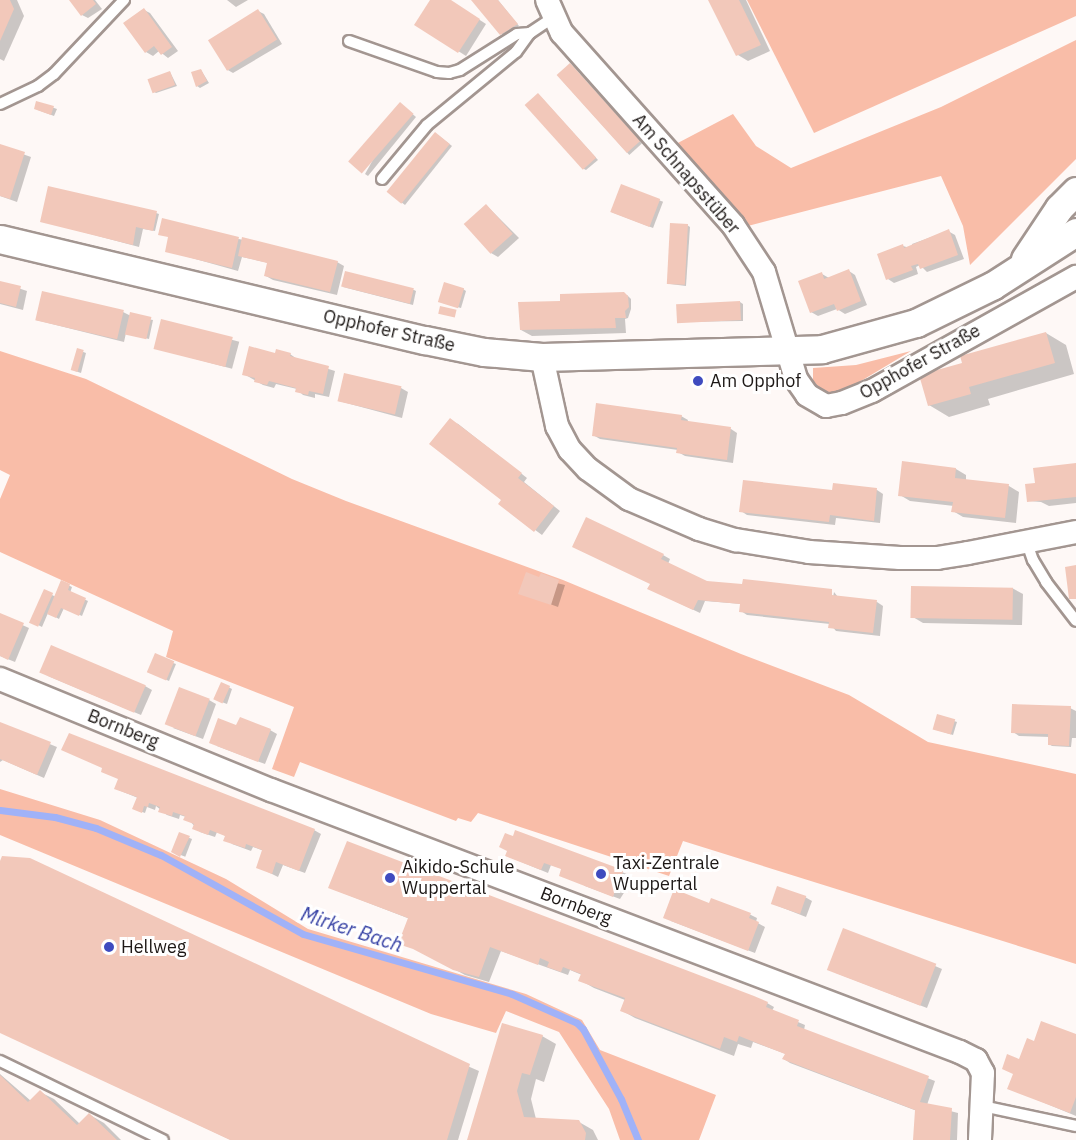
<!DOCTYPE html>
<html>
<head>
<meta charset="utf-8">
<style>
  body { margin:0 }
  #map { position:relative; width:1076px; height:1140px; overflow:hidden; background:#fef8f6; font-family:"IBM Plex Sans",sans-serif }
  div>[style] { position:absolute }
  .green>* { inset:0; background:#f9bda8 }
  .shadow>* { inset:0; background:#0003; transform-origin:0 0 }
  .stream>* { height:7px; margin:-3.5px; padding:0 3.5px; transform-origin:3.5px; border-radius:3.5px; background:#a0b2f8 }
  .building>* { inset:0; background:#f2c8ba; transform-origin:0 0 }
  .roads { filter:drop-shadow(2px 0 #a39691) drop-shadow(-2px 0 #a39691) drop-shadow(0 2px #a39691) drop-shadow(0 -2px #a39691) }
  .service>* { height:10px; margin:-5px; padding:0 5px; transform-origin:5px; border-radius:5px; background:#fff }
  .minor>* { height:22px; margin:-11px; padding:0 11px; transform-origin:11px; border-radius:11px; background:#fff }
  .tertiary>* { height:27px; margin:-13.5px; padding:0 13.5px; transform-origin:13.5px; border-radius:13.5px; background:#fff }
  .dots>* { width:16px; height:16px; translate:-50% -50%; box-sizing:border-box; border:3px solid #fff; border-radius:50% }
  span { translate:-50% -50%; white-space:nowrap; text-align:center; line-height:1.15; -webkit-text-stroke:6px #fff; paint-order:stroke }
  .street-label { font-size:18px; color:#1d1816 }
  .poi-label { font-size:18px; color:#1d1816 }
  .left { translate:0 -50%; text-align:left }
  .water-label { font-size:20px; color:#3742a5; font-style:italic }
</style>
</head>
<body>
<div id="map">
  <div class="green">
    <div style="clip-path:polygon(747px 0,1076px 0,1076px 16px,814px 133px)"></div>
    <div style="clip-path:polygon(1076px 40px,1076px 159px,970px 265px,963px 226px,941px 176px,744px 227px,674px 145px,733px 114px,756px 146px,791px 168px,941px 107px)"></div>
    <div style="clip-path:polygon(0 351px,86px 379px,292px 479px,346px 501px,563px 580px,741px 654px,849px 695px,928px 742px,1076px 774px,1076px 964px,683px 841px,669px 876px,478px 813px,471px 822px,458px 818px,456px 821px,300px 762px,294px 777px,272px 769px,294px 707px,166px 657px,173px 631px,0 552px,0 499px,10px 475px,0 470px)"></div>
    <div style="clip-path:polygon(911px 351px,846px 390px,826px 394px,813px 381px,813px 368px,856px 365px)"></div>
    <div style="clip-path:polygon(0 789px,100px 820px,226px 879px,308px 929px,526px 994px,582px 1020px,600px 1050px,716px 1095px,699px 1140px,620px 1140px,609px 1109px,559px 1032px,506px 1011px,496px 1033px,431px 1014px,0 835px)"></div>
  </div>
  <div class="shadow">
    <div style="clip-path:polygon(0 0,17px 0,24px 16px,4px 61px,0 59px)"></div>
    <div style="clip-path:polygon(71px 0,95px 0,102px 9px,88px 18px,82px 15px)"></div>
    <div style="clip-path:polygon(227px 0,248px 0,236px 7px)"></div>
    <div style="clip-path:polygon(432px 0,449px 0,486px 24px,466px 56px,416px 24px)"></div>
    <div style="clip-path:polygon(473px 0,498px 0,519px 26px,504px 36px)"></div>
    <div style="clip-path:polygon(710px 0,746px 0,770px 51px,748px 61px,738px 55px)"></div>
    <div style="clip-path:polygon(144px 10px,150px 13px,178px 51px,168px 58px,159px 51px,153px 56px,146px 52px)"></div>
    <div style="clip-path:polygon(258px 11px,264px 14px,282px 44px,233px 73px,226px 69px)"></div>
    <div style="left:573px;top:67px;width:103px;height:17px;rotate:48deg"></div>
    <div style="clip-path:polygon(201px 70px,209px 83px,200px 88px,197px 86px)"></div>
    <div style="clip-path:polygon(170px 72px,177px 86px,156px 93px,153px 91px)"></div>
    <div style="clip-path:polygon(541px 97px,598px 160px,586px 170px,584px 169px)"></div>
    <div style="clip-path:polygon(37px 102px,57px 109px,54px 116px,38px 110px)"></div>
    <div style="clip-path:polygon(403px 106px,416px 117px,368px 176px,365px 174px)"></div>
    <div style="clip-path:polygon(438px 135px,452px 146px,405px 205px,388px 192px)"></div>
    <div style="clip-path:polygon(0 146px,31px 157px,17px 202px,0 196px)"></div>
    <div style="left:622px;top:186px;width:44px;height:28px;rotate:21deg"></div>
    <div style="clip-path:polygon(487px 206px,519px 238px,498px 257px,491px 253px)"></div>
    <div style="clip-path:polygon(156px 213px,159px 214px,155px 231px,143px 229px,139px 247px,42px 221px)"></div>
    <div style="clip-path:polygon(687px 225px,690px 227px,686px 286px,670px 284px,667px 283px)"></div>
    <div style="clip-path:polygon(948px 231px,955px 235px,964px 259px,927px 272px,920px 265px,916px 267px,918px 274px,894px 283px,888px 279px,903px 246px,913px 249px,912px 244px)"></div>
    <div style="clip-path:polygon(239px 239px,337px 262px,344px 266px,337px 295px,273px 280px,266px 276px,269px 263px,242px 257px,238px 271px,167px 251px)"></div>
    <div style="clip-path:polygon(849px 271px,855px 275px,867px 305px,845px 314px,837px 309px,818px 316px,811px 312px,822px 274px,829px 278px)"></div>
    <div style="clip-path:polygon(0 282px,27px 291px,23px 310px,0 304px)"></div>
    <div style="clip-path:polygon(343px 287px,414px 290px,416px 291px,413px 305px)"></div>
    <div style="clip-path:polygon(463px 289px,466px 291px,461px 308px,443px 303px)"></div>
    <div style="clip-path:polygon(627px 295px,631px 299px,631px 309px,628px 318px,625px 319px,626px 333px,532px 336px,521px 330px,562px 302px)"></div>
    <div style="clip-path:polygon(740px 302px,743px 304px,743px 321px,678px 322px)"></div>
    <div style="clip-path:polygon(123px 312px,131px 316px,153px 320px,149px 339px,126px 333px,124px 342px,36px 320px)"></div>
    <div style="left:162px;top:321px;width:80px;height:28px;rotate:15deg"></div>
    <div style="clip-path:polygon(1046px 333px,1066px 345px,1074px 374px,988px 399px,990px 405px,949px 417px,929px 405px,964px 364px)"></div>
    <div style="clip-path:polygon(78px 350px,86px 353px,81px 373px,75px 371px)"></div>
    <div style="clip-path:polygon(277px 354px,290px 354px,297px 359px,335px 371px,329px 397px,315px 394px,315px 398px,303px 395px,297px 389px,276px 384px,274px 388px,263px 385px,244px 374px)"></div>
    <div style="clip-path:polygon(401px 388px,408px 392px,402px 418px,339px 401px)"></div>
    <div style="clip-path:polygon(681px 416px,688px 420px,687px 423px,731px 429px,737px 433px,733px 463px,685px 456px,678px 452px,678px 450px,600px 439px,593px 435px)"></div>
    <div style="clip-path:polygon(457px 423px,527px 478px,524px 482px,560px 511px,542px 535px,500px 504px,503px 499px)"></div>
    <div style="clip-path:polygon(903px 463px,956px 469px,966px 475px,966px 480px,1009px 486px,1019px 492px,1016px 523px,963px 517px,953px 511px,954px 506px,910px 501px,900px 495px)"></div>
    <div style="clip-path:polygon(1076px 464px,1076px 503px,1049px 506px,1041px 502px,1029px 501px,1036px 484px)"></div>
    <div style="clip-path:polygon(835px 485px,877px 490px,883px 494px,880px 523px,836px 518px,835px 525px,747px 515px,741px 511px,834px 491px)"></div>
    <div style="clip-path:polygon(580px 550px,663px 555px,670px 559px,668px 564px,706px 582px,832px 591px,832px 603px,834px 592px,838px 597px,877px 602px,883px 606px,880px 636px,836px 631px,830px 624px,747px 615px,741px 611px,742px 604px,705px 601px,700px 613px,656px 592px,652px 584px)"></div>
    <div style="clip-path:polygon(540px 579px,565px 585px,558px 607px,520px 593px)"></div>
    <div style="clip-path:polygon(62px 582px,72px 587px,70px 593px,88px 601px,82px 616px,64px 608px,59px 619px,48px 613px,42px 627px,32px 622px,52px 595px,56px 597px)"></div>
    <div style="clip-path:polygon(1012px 588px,1023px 594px,1022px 625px,923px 623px,913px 617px)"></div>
    <div style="clip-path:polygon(0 615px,29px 628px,15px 662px,0 656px)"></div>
    <div style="clip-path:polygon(173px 663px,176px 664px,169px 681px,152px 673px)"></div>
    <div style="clip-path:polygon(48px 676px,145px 686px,152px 690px,141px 715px)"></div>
    <div style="clip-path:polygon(222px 684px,232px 689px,227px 704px,219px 701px)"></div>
    <div style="clip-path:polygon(209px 700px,216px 704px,203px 739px,173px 728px)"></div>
    <div style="clip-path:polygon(1070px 708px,1076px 711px,1076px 738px,1072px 738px,1071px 747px,1052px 746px,1049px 744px,1050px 737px,1019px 736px,1013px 732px)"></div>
    <div style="clip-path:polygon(954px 721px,957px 722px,953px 735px,937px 730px)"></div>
    <div style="clip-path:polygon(0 724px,57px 747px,44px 778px,3px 760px,0 762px)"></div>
    <div style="clip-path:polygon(237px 726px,270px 730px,277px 734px,265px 764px,217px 746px)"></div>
    <div style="clip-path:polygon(116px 789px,314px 830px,321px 834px,305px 873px,283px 865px,278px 877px,258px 867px,264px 851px,253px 847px,251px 851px,232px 844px,226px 836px,217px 832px,215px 837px,200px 832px,186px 817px,180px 815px,179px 819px,167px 815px,156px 806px,155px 810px,147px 807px,145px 813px,137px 810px,138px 798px)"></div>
    <div style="left:179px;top:834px;width:14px;height:19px;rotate:21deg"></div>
    <div style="clip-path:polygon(507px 856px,622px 872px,629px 875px,626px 883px,629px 885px,620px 899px,585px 886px,563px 869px,551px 865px,548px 873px)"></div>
    <div style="clip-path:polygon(0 864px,479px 1071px,458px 1140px,231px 1140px,0 1032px)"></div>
    <div style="clip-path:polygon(330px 888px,767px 1003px,774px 1007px,772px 1011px,805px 1025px,804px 1030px,935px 1081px,927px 1105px,958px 1113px,957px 1140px,915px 1140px,917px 1111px,790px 1063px,784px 1059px,786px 1054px,753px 1042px,751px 1048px,738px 1044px,734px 1056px,635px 1018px,621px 1010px,625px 1000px,594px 988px,580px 980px,582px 975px,570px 970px,568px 975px,501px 951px,489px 982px,465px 975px,417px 949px,410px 919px)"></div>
    <div style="clip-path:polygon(805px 897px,812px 901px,806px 917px,773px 904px)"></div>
    <div style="clip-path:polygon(712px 900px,751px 915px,757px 918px,756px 922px,765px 927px,755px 953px,671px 921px,710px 905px)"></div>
    <div style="clip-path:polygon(935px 966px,942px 969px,927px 1008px,836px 973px)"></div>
    <div style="clip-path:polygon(542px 1036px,556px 1044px,544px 1082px,536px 1079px,531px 1099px,536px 1119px,579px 1122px,593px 1130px,598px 1140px,469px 1140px)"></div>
    <div style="clip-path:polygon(1076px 1036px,1076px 1116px,1009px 1088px,1020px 1061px,1034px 1043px)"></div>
    <div style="clip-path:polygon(0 1074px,31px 1101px,40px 1092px,54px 1099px,80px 1124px,90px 1115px,104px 1123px,121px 1140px,0 1140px)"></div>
  </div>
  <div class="stream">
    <div style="left:0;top:810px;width:55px;rotate:7.3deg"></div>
    <div style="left:55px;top:817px;width:42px;rotate:15deg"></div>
    <div style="left:96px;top:828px;width:70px;rotate:22.6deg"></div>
    <div style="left:161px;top:855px;width:162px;rotate:29.1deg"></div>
    <div style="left:303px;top:934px;width:217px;rotate:16deg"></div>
    <div style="left:512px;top:994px;width:71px;rotate:24deg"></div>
    <div style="left:577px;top:1023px;width:8px;rotate:45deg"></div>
    <div style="left:583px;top:1029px;width:80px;rotate:61.5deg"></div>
    <div style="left:621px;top:1099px;width:44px;rotate:67.5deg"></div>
  </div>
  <div class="building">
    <div style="clip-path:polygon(0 0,10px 0,14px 9px,0 41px)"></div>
    <div style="clip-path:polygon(69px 0,93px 0,96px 4px,81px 16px)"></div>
    <div style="clip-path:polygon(430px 0,451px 0,480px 19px,458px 53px,414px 25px)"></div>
    <div style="clip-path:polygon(471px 0,498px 0,518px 24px,500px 35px)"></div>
    <div style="clip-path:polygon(708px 0,739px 0,761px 45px,736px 56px)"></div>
    <div style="clip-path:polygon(144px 8px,172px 47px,161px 55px,154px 46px,145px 53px,123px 23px)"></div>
    <div style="left:258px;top:9px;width:36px;height:59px;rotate:58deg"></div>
    <div style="left:570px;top:63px;width:105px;height:18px;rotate:48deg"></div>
    <div style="clip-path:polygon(201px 69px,207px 81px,196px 87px,191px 72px)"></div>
    <div style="left:170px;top:71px;width:15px;height:24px;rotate:70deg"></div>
    <div style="left:538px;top:93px;width:87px;height:18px;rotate:48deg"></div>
    <div style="clip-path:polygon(36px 101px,54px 106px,51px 115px,34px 109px)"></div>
    <div style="left:400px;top:102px;width:18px;height:79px;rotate:41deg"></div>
    <div style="left:435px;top:132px;width:19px;height:77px;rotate:39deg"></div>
    <div style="clip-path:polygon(0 144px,25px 152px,10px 199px,0 196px)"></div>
    <div style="left:621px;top:184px;width:42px;height:30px;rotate:21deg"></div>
    <div style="clip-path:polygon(48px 186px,157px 211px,153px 231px,136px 227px,133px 245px,40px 222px)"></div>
    <div style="left:486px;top:204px;width:40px;height:30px;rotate:48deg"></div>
    <div style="clip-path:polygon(162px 218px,239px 237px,232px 268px,165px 252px,168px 237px,158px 235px)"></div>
    <div style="left:670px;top:223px;width:18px;height:61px;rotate:3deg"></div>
    <div style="clip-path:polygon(949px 229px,958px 255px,920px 269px,918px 264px,911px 266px,913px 270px,886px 280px,877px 254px,903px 244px,904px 248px)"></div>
    <div style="clip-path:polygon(242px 237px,338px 261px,330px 292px,264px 276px,267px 263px,238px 256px)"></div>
    <div style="clip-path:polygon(849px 269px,861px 301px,837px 311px,834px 304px,810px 313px,798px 281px,822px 272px,824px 279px)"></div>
    <div style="left:345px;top:271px;width:71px;height:16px;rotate:14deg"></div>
    <div style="clip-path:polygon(0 281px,21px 286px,16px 307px,0 303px)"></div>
    <div style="left:444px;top:282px;width:21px;height:21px;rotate:17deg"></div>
    <div style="left:42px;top:291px;width:84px;height:30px;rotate:13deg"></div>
    <div style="clip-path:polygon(624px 292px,628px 296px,629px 307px,625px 311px,626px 318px,615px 318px,616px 328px,520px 330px,518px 302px,560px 301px,560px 294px)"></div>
    <div style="left:740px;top:301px;width:19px;height:64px;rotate:87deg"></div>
    <div style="left:440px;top:306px;width:17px;height:8px;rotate:13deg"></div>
    <div style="left:130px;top:312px;width:22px;height:23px;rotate:13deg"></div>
    <div style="left:161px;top:319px;width:74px;height:31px;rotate:14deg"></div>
    <div style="clip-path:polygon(1046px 332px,1055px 363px,969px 387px,971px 394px,928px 406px,919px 375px,962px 363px,960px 356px)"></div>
    <div style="clip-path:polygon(249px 346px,275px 353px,276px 349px,291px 353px,290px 356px,329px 366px,323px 394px,309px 391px,308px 395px,295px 392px,296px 388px,269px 381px,267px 385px,254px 382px,255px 378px,242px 375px)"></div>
    <div style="left:77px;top:348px;width:7px;height:23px;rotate:16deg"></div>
    <div style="left:344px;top:373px;width:59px;height:29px;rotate:13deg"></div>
    <div style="clip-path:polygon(596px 403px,682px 415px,681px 420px,731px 427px,727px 460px,676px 453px,677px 448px,592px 436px)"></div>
    <div style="clip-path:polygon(450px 418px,522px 473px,518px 478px,554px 506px,534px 532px,498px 504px,501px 500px,429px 444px)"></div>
    <div style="clip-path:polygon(902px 461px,956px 468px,955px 478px,1009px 484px,1005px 518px,951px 512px,953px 502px,898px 496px)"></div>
    <div style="clip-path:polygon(1076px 463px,1076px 497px,1027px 502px,1025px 484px,1035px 483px,1033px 468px)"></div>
    <div style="clip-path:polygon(743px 480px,832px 490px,833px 483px,877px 488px,874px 521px,830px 515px,829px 522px,739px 512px)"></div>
    <div style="clip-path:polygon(586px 517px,664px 554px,661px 559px,707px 581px,742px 584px,743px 579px,788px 584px,832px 589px,832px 595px,877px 600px,873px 633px,828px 628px,829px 622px,739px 612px,740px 604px,698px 600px,693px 610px,647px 589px,650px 584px,572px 547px)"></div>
    <div style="clip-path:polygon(1076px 565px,1076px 599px,1069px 599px,1065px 567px)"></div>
    <div style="clip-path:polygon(526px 572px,539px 577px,541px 573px,559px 580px,551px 605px,518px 594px)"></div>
    <div style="clip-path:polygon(61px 580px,70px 584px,68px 590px,86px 598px,79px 616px,61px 608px,56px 618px,47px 614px)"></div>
    <div style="left:911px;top:586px;width:102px;height:32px;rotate:1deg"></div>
    <div style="left:44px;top:589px;width:10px;height:37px;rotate:24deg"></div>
    <div style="clip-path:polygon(0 613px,24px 623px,8px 660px,0 656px)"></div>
    <div style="left:51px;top:645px;width:103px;height:30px;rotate:23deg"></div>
    <div style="left:155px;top:653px;width:21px;height:21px;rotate:23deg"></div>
    <div style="left:221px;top:682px;width:10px;height:19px;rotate:24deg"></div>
    <div style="left:179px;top:687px;width:33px;height:40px;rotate:21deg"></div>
    <div style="clip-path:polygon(1012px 704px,1071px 706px,1069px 746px,1048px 745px,1048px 734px,1011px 733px)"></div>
    <div style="left:937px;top:714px;width:19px;height:16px;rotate:16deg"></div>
    <div style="clip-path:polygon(240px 717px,271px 729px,258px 762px,209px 743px,218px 718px,236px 725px)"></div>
    <div style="clip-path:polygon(0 722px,51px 742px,37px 775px,0 759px)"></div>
    <div style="clip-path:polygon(69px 733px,315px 829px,299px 871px,276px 862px,272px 874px,256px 868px,262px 850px,246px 844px,245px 848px,223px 841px,225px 836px,210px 830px,208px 835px,192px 829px,194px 824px,183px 820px,185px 816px,173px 812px,172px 816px,158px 812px,160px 807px,149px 803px,148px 807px,144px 806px,142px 813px,132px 809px,137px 797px,114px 789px,118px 779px,101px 772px,102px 768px,61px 750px)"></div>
    <div style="clip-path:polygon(515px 830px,623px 870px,620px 890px,616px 888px,613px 897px,559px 876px,561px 869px,544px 863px,541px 870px,505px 856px,507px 851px,499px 847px,505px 833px,513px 836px)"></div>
    <div style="clip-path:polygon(179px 832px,190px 836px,180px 857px,171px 852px)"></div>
    <div style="clip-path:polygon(347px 841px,754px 996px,768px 1002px,766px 1007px,799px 1020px,797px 1026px,929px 1076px,920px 1102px,952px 1108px,950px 1140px,913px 1140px,915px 1110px,782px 1059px,785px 1054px,739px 1036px,737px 1042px,724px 1037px,720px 1049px,620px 1011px,625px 998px,578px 981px,581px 974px,563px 967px,561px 972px,547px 967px,549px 962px,540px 958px,538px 965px,490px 947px,479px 977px,453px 970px,413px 949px,398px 944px,408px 918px,328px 888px)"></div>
    <div style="clip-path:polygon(2px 856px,30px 858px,470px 1064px,447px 1140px,230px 1140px,0 1033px,0 861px)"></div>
    <div style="left:777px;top:886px;width:31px;height:19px;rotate:19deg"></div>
    <div style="clip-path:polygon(674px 889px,709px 903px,711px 898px,751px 913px,749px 918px,759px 922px,748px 951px,663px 918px)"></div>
    <div style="left:843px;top:928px;width:100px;height:45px;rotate:21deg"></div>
    <div style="clip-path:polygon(1041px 1021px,1076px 1034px,1076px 1097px,1070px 1113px,1007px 1089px,1013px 1074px,1002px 1069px,1007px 1054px,1019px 1059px,1027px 1038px,1034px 1041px)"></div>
    <div style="clip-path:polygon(502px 1023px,543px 1035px,530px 1075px,522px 1073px,517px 1091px,524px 1117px,579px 1120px,586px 1133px,585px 1140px,467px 1140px)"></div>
    <div style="clip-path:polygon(0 1075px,28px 1102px,40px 1090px,77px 1125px,89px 1113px,117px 1140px,0 1140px)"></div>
  </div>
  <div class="roads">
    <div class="service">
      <div style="left:349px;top:41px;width:93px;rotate:19.4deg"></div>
      <div style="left:437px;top:72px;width:12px;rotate:5deg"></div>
      <div style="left:449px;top:73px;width:11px;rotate:-15deg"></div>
      <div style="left:460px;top:70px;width:67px;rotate:-32.3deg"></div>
      <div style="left:517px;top:34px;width:13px;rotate:-4deg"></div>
      <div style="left:530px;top:33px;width:29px;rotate:-34deg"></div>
      <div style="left:0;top:104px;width:42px;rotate:-25.3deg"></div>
      <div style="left:38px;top:86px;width:20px;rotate:-37deg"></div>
      <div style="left:54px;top:74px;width:102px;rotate:-46.6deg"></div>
      <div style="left:382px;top:179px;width:70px;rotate:-50.2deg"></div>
      <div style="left:427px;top:125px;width:115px;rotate:-39.4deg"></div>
      <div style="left:516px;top:52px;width:24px;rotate:-54deg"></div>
      <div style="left:1027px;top:543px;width:18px;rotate:71deg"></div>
      <div style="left:1033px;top:560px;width:26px;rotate:59deg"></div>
      <div style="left:1046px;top:582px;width:49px;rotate:52.4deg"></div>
      <div style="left:0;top:1061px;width:181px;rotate:25.9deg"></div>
      <div style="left:982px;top:1106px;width:96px;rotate:12deg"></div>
    </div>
    <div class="minor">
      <div style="left:547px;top:0;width:36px;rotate:66deg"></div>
      <div style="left:562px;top:33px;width:257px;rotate:48.3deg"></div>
      <div style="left:733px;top:225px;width:56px;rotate:56.6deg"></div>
      <div style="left:764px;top:272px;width:112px;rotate:73.3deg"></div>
      <div style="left:796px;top:379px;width:19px;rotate:55deg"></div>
      <div style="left:807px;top:395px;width:22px;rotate:30deg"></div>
      <div style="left:826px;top:406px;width:16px;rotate:-11deg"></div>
      <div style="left:842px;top:403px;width:32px;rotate:-22deg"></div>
      <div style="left:872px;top:391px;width:234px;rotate:-29.2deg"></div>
      <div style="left:542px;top:357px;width:71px;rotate:77.7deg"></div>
      <div style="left:557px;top:426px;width:27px;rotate:62deg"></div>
      <div style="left:570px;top:450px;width:26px;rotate:47deg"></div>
      <div style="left:588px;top:469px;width:51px;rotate:36.2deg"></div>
      <div style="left:629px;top:499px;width:76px;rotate:23.2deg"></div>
      <div style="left:699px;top:529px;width:39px;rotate:17deg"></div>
      <div style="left:736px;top:540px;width:74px;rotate:9.3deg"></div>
      <div style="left:809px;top:552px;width:91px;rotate:3.8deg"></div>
      <div style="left:900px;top:558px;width:37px"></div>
      <div style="left:937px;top:558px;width:31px;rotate:-9deg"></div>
      <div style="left:968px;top:553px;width:110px;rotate:-11deg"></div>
      <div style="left:0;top:679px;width:293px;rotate:22.3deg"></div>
      <div style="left:271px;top:790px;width:737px;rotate:20.82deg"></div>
      <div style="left:960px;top:1052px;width:18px;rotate:27deg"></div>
      <div style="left:976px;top:1060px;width:15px;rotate:62deg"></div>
      <div style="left:983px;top:1073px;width:67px;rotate:92.6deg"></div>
    </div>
    <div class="tertiary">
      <div style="left:0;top:239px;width:437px;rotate:13.4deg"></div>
      <div style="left:425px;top:340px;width:60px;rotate:11.5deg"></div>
      <div style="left:484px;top:352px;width:58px;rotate:4.9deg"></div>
      <div style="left:542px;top:357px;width:280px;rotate:-1.6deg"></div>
      <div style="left:822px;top:349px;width:98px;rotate:-15.5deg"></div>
      <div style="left:916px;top:323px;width:85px;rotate:-26deg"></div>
      <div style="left:992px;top:286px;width:100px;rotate:-32.7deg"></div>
      <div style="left:1025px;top:259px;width:61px;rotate:-56.3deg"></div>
      <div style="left:1059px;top:208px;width:24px;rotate:-45deg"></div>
    </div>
  </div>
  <div class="dots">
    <div style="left:698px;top:381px;background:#3f4bbf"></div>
    <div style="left:601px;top:874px;background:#3f4bbf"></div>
    <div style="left:390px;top:878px;background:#3f4bbf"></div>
    <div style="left:109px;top:947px;background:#3f4bbf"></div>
  </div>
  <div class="street-label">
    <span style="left:686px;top:174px;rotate:49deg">Am Schnapsstüber</span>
    <span style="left:389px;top:331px;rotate:13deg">Opphofer Straße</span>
    <span style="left:920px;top:362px;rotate:-29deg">Opphofer Straße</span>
    <span style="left:123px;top:729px;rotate:22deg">Bornberg</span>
    <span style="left:576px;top:906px;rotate:21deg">Bornberg</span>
  </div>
  <div class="poi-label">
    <span class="left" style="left:710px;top:381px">Am Opphof</span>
    <span class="left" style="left:613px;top:874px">Taxi-Zentrale<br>Wuppertal</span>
    <span class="left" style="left:402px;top:878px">Aikido-Schule<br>Wuppertal</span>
    <span class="left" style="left:121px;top:947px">Hellweg</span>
  </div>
  <div class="water-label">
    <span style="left:352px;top:929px;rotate:18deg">Mirker Bach</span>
  </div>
</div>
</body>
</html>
